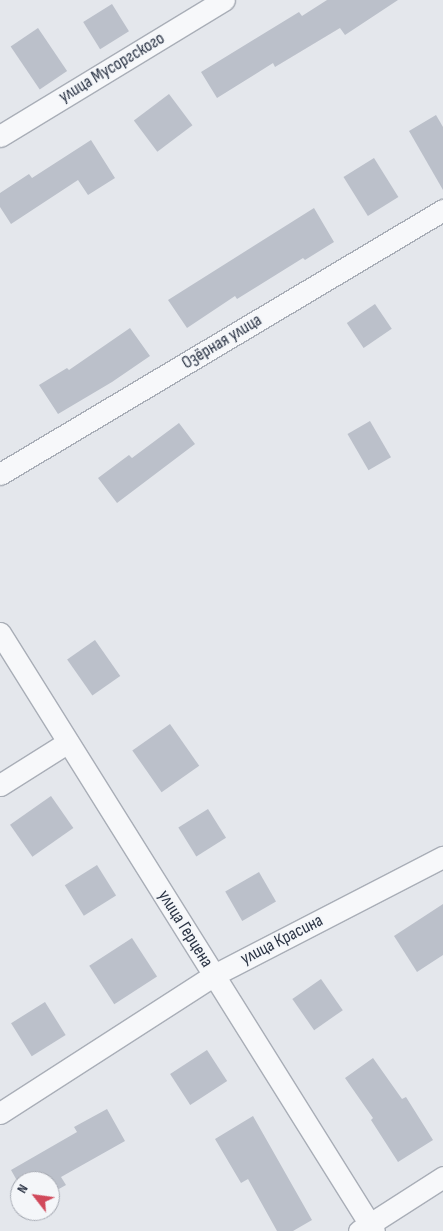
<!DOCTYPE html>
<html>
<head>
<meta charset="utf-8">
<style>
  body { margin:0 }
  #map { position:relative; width:443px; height:1231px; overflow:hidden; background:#e4e7ec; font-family:"Sofia Sans Condensed",sans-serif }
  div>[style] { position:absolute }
  .building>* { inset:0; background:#bbc0ca; transform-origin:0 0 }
  .roads { filter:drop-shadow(1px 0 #a9aeb7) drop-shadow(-1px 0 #a9aeb7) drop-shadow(0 1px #a9aeb7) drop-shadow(0 -1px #a9aeb7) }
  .street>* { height:21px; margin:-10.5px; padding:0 10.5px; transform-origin:10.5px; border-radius:10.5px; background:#f7f8fa }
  span { translate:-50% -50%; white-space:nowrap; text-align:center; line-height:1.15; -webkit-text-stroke:4px #f4f6f9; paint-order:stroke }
  .street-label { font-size:18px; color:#2b3445 }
  .north { position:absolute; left:10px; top:1171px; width:50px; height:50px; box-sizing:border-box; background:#f4f6f9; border:1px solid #a4a8b1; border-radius:50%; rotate:300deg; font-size:14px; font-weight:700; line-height:20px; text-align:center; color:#2b3445 }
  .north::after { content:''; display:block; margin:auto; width:18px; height:22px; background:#d1495b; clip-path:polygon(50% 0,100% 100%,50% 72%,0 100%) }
</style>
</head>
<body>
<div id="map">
  <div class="building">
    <div style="clip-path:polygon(327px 0,398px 0,345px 35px,340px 28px,275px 67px,273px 63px,217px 98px,201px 72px,299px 12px,302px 16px)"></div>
    <div style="left:112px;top:4px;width:32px;height:34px;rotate:58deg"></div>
    <div style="left:38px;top:28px;width:52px;height:33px;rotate:56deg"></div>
    <div style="left:169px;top:94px;width:39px;height:44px;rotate:53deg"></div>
    <div style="clip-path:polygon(436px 115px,443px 127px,443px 190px,409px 131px)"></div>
    <div style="clip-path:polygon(91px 140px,115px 178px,88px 195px,78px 180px,11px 224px,0 207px,0 193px,29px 174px,32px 178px)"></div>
    <div style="left:374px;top:158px;width:46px;height:36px;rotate:58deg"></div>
    <div style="clip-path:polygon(314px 208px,334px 242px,305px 260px,303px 258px,237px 299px,235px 296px,187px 328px,168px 300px)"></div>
    <div style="left:375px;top:304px;width:30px;height:34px;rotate:56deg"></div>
    <div style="clip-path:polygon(130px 328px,150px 356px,112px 382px,58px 414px,39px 385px,67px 368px,69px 370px)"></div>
    <div style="left:370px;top:421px;width:42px;height:26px;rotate:60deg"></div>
    <div style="clip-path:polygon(179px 423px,195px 444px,117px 503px,98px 478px,129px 455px,132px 458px)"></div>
    <div style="left:95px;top:640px;width:44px;height:34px;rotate:55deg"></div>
    <div style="left:170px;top:724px;width:51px;height:46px;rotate:55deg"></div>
    <div style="left:51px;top:796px;width:39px;height:50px;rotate:55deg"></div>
    <div style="left:208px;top:809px;width:34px;height:35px;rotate:58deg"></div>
    <div style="left:97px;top:865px;width:36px;height:38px;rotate:58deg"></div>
    <div style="left:259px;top:872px;width:34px;height:39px;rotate:60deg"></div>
    <div style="clip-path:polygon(443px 904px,443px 955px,417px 972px,394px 936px)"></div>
    <div style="left:132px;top:938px;width:46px;height:51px;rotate:57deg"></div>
    <div style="left:321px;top:979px;width:38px;height:35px;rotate:55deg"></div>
    <div style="left:45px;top:1002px;width:39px;height:40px;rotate:58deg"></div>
    <div style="left:207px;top:1050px;width:37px;height:44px;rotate:57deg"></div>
    <div style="clip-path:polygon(373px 1058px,402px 1099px,406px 1097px,433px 1140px,398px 1162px,371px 1120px,373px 1118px,345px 1078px)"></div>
    <div style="clip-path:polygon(107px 1109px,125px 1141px,61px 1177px,66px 1185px,50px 1194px,50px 1181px,20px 1181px,20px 1186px,11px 1170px,77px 1132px,74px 1127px)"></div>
    <div style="clip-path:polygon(253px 1116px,312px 1220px,293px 1231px,277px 1231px,248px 1179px,241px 1183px,215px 1139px)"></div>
  </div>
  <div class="roads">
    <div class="street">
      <div style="left:0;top:136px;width:262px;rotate:-31.3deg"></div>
      <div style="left:0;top:474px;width:516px;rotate:-30.79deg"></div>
      <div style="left:0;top:633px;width:705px;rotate:57.98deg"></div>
      <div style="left:0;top:785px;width:80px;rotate:-32.3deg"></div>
      <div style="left:0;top:1113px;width:255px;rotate:-32.8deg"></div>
      <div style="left:214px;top:975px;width:258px;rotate:-27.3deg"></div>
      <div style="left:359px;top:1231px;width:100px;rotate:-32.7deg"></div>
    </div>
  </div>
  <div class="street-label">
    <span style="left:112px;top:68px;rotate:-31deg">улица Мусоргского</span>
    <span style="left:222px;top:342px;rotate:-31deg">Озёрная улица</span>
    <span style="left:185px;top:929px;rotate:58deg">улица Герцена</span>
    <span style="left:282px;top:940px;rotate:-27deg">улица Красина</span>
  </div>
  <div class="north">N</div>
</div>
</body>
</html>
